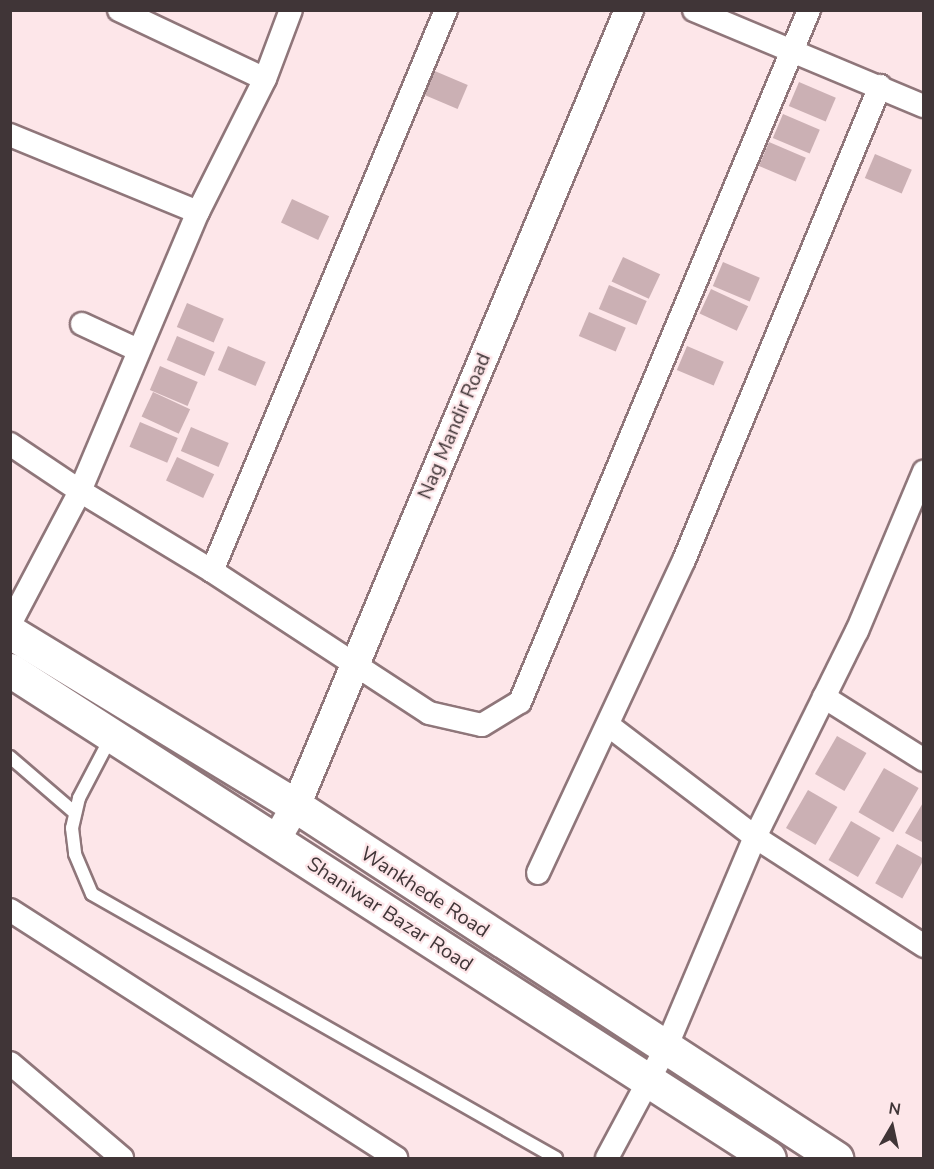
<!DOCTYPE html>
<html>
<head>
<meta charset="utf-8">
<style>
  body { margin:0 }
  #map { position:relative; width:934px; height:1169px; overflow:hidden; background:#fde6e9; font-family:"Nunito Sans",sans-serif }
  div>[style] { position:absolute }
  .building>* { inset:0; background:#cbb0b4; transform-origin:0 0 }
  .roads { filter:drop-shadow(2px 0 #8f767a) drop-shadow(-2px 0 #8f767a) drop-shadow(0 2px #8f767a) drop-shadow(0 -2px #8f767a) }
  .service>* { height:12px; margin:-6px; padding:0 6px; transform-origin:6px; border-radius:6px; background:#fff }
  .minor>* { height:22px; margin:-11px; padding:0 11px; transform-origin:11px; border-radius:11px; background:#fff }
  .tertiary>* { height:28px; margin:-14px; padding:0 14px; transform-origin:14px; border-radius:14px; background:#fff }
  .secondary>* { height:33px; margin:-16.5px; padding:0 16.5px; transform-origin:16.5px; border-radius:16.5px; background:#fff }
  span { translate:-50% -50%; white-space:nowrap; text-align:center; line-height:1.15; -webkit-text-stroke:4.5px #fde6e9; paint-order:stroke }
  .street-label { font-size:20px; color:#403537 }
  .frame { position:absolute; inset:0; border:12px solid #403537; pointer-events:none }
  .north { position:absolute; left:862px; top:1097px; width:60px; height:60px; -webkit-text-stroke:4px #fde6e9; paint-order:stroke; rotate:9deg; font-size:16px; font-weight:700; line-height:24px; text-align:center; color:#403537 }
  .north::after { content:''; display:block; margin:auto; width:21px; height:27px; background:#403537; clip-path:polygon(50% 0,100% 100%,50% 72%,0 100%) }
</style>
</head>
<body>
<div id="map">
  <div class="building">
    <div style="left:430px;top:69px;width:41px;height:26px;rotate:23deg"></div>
    <div style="left:799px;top:82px;width:40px;height:26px;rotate:23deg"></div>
    <div style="left:783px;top:114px;width:40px;height:26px;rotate:23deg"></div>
    <div style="left:769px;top:142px;width:40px;height:26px;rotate:23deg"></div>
    <div style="left:875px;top:154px;width:40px;height:26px;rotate:23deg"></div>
    <div style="left:292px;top:199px;width:41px;height:26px;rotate:25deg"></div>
    <div style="left:623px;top:257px;width:41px;height:27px;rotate:25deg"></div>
    <div style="left:723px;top:262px;width:40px;height:26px;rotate:23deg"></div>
    <div style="left:609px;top:285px;width:41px;height:26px;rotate:23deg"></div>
    <div style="left:711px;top:289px;width:41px;height:27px;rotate:25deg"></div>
    <div style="left:187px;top:303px;width:40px;height:26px;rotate:23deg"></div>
    <div style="left:589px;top:312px;width:40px;height:26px;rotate:23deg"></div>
    <div style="left:177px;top:336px;width:41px;height:26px;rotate:23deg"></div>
    <div style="left:228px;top:346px;width:41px;height:26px;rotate:23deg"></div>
    <div style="left:687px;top:346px;width:40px;height:26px;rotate:23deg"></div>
    <div style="left:160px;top:366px;width:41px;height:26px;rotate:23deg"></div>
    <div style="left:153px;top:392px;width:41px;height:27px;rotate:25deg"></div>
    <div style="left:140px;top:422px;width:41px;height:27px;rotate:23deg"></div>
    <div style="left:191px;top:427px;width:41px;height:26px;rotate:23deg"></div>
    <div style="left:177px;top:457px;width:41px;height:26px;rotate:25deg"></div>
    <div style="left:837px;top:736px;width:34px;height:44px;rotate:30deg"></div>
    <div style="left:884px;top:768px;width:40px;height:51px;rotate:30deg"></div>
    <div style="left:808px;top:790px;width:34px;height:44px;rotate:30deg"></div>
    <div style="clip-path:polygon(924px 801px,924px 843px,905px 833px)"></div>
    <div style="left:851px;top:821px;width:34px;height:45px;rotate:30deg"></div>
    <div style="left:897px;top:844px;width:31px;height:45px;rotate:29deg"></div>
  </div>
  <div class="roads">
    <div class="service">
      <div style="left:111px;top:737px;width:69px;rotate:117.7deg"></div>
      <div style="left:79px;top:798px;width:31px;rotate:103deg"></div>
      <div style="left:72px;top:828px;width:26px;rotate:83deg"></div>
      <div style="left:75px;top:854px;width:43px;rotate:67deg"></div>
      <div style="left:92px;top:894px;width:534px;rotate:29.64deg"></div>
      <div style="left:10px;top:757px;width:86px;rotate:40.7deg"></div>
    </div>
    <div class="minor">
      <div style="left:119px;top:10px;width:161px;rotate:25.3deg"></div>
      <div style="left:694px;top:10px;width:249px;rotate:22.7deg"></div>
      <div style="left:10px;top:135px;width:203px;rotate:22.3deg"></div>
      <div style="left:82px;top:324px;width:62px;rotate:24.9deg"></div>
      <div style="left:10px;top:444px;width:84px;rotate:33.9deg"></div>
      <div style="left:80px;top:491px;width:303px;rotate:-67.1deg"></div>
      <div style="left:198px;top:212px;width:149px;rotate:-63.3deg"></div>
      <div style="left:265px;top:79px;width:74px;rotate:-69.4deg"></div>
      <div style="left:212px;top:571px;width:259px;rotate:33.2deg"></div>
      <div style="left:429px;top:713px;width:54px;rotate:12.8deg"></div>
      <div style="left:482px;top:725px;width:44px;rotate:-31.2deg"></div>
      <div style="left:520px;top:702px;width:750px;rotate:-67.33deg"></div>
      <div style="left:10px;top:624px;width:150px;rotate:-62.2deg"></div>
      <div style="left:80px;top:491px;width:154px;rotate:31.2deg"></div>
      <div style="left:212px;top:571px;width:608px;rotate:-67.36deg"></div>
      <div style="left:824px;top:697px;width:118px;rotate:32.2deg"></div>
      <div style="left:608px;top:725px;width:185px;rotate:37.3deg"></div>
      <div style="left:755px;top:837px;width:201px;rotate:32.8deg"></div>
      <div style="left:538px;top:873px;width:345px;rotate:-65deg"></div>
      <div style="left:684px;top:560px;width:513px;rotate:-67.53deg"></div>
      <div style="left:10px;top:910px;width:459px;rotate:32.7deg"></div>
      <div style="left:10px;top:1063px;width:147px;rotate:40.3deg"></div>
      <div style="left:607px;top:1158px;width:123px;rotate:-61.8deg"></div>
      <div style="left:665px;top:1050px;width:231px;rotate:-67.1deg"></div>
      <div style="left:755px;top:837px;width:230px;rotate:-63.7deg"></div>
      <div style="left:857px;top:631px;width:173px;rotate:-67.2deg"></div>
    </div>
    <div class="tertiary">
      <div style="left:276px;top:840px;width:39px;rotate:-60deg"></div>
      <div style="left:296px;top:806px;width:863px;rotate:-67.3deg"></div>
    </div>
    <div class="secondary">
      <div style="left:10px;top:632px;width:335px;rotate:31.3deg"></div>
      <div style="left:296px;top:806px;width:645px;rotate:33.1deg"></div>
      <div style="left:10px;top:670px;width:902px;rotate:32.74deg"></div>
    </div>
  </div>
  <div class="street-label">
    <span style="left:454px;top:426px;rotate:-67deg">Nag Mandir Road</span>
    <span style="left:425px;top:892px;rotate:33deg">Wankhede Road</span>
    <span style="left:390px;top:914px;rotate:33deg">Shaniwar Bazar Road</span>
  </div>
  <div class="frame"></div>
  <div class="north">N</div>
</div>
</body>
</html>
